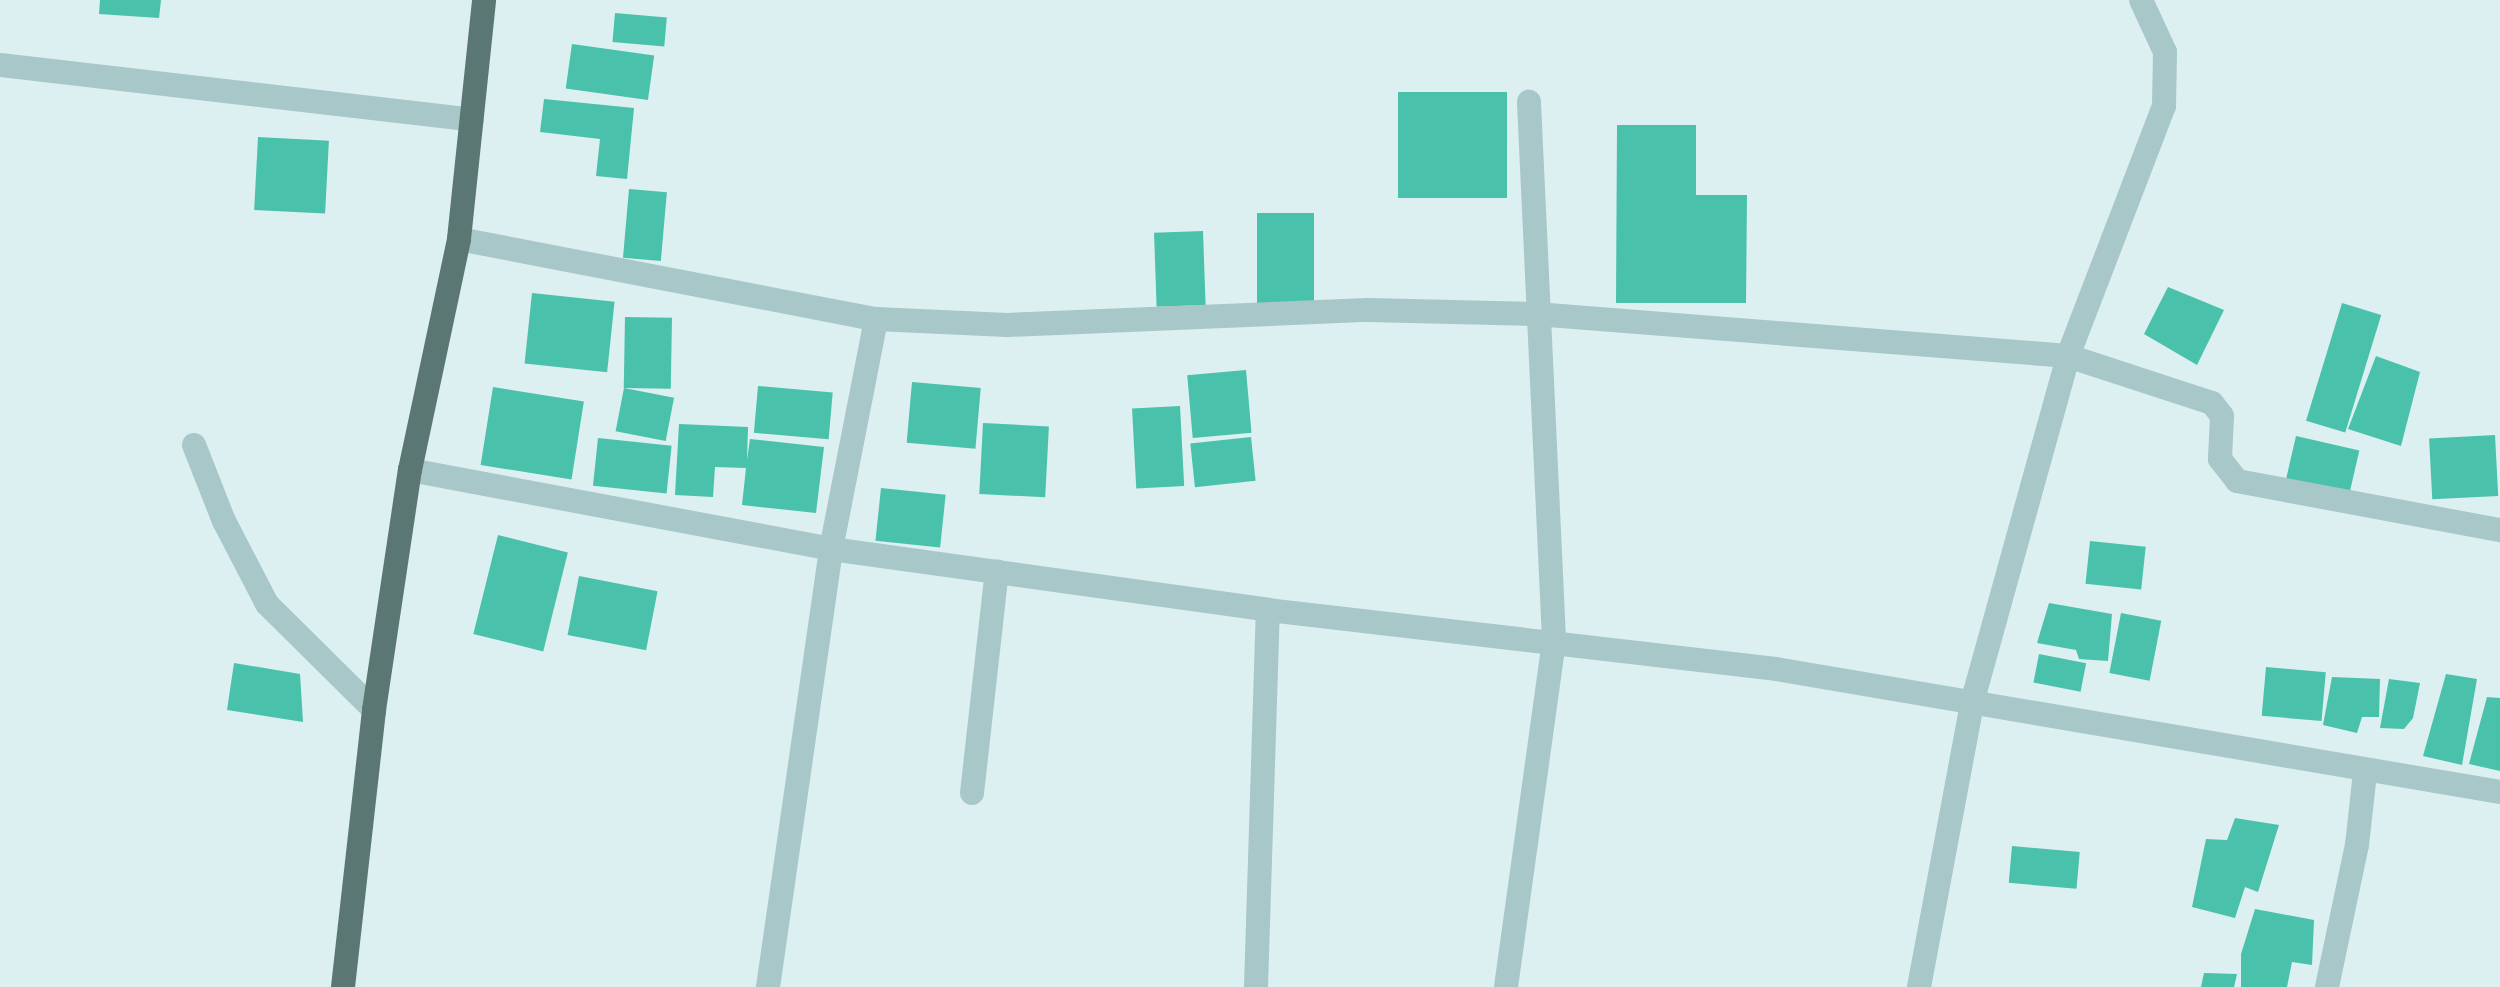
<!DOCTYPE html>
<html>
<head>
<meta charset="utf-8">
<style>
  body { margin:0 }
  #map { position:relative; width:2500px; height:987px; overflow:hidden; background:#dceff1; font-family:"Exo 2",sans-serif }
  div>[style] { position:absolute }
  .building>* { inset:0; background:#4ac1ab; transform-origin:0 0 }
  .minor>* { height:24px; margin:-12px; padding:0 12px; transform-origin:12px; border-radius:12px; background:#a8c7c8 }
  .major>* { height:24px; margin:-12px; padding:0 12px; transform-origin:12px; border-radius:12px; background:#5a7774 }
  span { translate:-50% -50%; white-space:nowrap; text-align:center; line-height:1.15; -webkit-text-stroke:7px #e8f7f9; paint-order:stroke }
</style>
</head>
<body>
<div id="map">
  <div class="building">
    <div style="clip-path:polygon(100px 0,161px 0,159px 18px,99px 14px)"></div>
    <div style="left:615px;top:13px;width:52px;height:29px;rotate:5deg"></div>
    <div style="left:572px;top:44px;width:83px;height:45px;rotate:8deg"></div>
    <div style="left:1398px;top:92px;width:109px;height:106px"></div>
    <div style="clip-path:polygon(544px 99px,634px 108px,627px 179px,596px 176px,600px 139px,540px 132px)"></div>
    <div style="clip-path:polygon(1617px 125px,1696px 125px,1696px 195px,1747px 195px,1746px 303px,1616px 303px)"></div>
    <div style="left:258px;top:137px;width:71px;height:73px;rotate:3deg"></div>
    <div style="left:629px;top:189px;width:38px;height:69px;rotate:5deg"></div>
    <div style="left:1257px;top:213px;width:57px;height:91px"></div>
    <div style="left:1203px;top:231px;width:74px;height:49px;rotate:88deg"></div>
    <div style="clip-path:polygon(2168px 287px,2224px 310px,2197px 365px,2144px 334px)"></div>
    <div style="left:532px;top:293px;width:83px;height:71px;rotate:6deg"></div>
    <div style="left:2342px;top:303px;width:41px;height:123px;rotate:17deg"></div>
    <div style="left:625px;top:317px;width:47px;height:71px;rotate:1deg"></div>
    <div style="clip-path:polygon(2376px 356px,2420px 372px,2401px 446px,2348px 429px)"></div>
    <div style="left:1246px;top:370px;width:63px;height:59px;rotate:85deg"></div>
    <div style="left:912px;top:382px;width:69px;height:61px;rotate:5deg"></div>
    <div style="left:758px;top:386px;width:75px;height:47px;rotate:5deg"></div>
    <div style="left:493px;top:387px;width:92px;height:79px;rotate:9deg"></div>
    <div style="left:624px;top:388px;width:51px;height:44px;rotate:11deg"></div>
    <div style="left:1180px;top:406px;width:80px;height:48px;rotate:87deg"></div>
    <div style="left:983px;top:423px;width:66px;height:71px;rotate:3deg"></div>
    <div style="clip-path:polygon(679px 424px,748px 427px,747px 460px,750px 439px,824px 447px,816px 513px,742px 505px,746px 468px,715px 467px,713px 497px,675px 495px)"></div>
    <div style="left:2495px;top:435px;width:61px;height:66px;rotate:87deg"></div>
    <div style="left:2296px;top:436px;width:65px;height:49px;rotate:13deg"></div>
    <div style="left:1251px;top:437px;width:44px;height:61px;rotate:84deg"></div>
    <div style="left:598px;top:438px;width:74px;height:48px;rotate:6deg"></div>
    <div style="left:881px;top:488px;width:65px;height:53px;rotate:6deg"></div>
    <div style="left:498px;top:535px;width:72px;height:102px;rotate:14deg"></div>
    <div style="left:2090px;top:541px;width:56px;height:43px;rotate:6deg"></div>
    <div style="left:579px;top:576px;width:80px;height:60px;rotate:11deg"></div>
    <div style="clip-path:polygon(2049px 603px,2112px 614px,2108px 661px,2079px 659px,2076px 650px,2037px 643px)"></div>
    <div style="left:2121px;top:613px;width:41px;height:61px;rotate:11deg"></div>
    <div style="left:2039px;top:654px;width:48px;height:29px;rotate:11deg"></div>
    <div style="clip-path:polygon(234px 663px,300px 674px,303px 722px,227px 710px)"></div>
    <div style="left:2266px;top:667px;width:60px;height:49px;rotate:5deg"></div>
    <div style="clip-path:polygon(2446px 674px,2477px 679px,2462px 765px,2423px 756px)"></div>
    <div style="clip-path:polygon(2332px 677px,2380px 679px,2379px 717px,2362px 717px,2357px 733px,2323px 725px)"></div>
    <div style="clip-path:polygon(2389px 679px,2420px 683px,2413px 718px,2404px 729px,2380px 728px)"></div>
    <div style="clip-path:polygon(2487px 697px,2500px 698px,2500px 771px,2469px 764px)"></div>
    <div style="clip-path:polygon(2235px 818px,2279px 825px,2258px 892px,2245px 887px,2235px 918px,2192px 907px,2206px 839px,2227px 840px)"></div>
    <div style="left:2012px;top:846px;width:68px;height:37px;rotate:5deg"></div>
    <div style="clip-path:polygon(2255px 909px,2314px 920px,2312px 965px,2292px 962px,2287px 987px,2241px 987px,2241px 954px)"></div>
    <div style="clip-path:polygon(2204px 973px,2237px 974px,2234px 987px,2201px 987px)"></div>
  </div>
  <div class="minor">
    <div style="left:0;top:65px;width:475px;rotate:6.6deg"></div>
    <div style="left:459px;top:239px;width:425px;rotate:10.9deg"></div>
    <div style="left:876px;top:319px;width:131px;rotate:2.6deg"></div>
    <div style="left:1007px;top:325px;width:361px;rotate:-2.4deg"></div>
    <div style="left:1368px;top:310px;width:168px;rotate:1.4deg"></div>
    <div style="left:1536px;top:314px;width:534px;rotate:4.51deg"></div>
    <div style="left:2068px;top:356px;width:151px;rotate:18.1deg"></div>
    <div style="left:2212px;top:403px;width:16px;rotate:52deg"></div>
    <div style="left:2222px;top:416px;width:43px;rotate:92.7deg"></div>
    <div style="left:2220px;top:459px;width:28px;rotate:52deg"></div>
    <div style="left:2237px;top:481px;width:268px;rotate:10.6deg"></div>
    <div style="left:194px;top:445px;width:82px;rotate:68.5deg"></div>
    <div style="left:224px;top:521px;width:93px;rotate:62.6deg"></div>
    <div style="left:267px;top:604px;width:151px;rotate:44.7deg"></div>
    <div style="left:410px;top:470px;width:428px;rotate:10.6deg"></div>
    <div style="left:831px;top:549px;width:441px;rotate:7.9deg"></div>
    <div style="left:1268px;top:610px;width:511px;rotate:6.62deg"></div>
    <div style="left:1776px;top:669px;width:734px;rotate:9.64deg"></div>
    <div style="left:972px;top:793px;width:223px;rotate:-83.6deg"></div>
    <div style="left:768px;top:987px;width:443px;rotate:-81.8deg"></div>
    <div style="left:831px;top:549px;width:234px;rotate:-78.9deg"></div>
    <div style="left:1256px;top:987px;width:377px;rotate:-88.2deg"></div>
    <div style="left:1506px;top:987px;width:351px;rotate:-82.1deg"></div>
    <div style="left:1554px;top:639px;width:538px;rotate:-92.67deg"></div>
    <div style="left:1919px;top:987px;width:289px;rotate:-79.4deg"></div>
    <div style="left:1972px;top:703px;width:360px;rotate:-74.5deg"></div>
    <div style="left:2068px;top:356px;width:268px;rotate:-69deg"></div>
    <div style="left:2164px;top:106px;width:54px;rotate:-88.9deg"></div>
    <div style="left:2165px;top:52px;width:57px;rotate:-114.8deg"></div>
    <div style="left:2327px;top:987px;width:145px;rotate:-78.1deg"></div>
    <div style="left:2357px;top:845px;width:73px;rotate:-83.7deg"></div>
  </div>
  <div class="major">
    <div style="left:343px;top:987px;width:279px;rotate:-83.6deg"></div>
    <div style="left:374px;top:710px;width:243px;rotate:-81.5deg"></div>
    <div style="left:410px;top:470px;width:236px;rotate:-78deg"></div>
    <div style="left:459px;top:239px;width:240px;rotate:-84deg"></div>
  </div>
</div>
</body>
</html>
